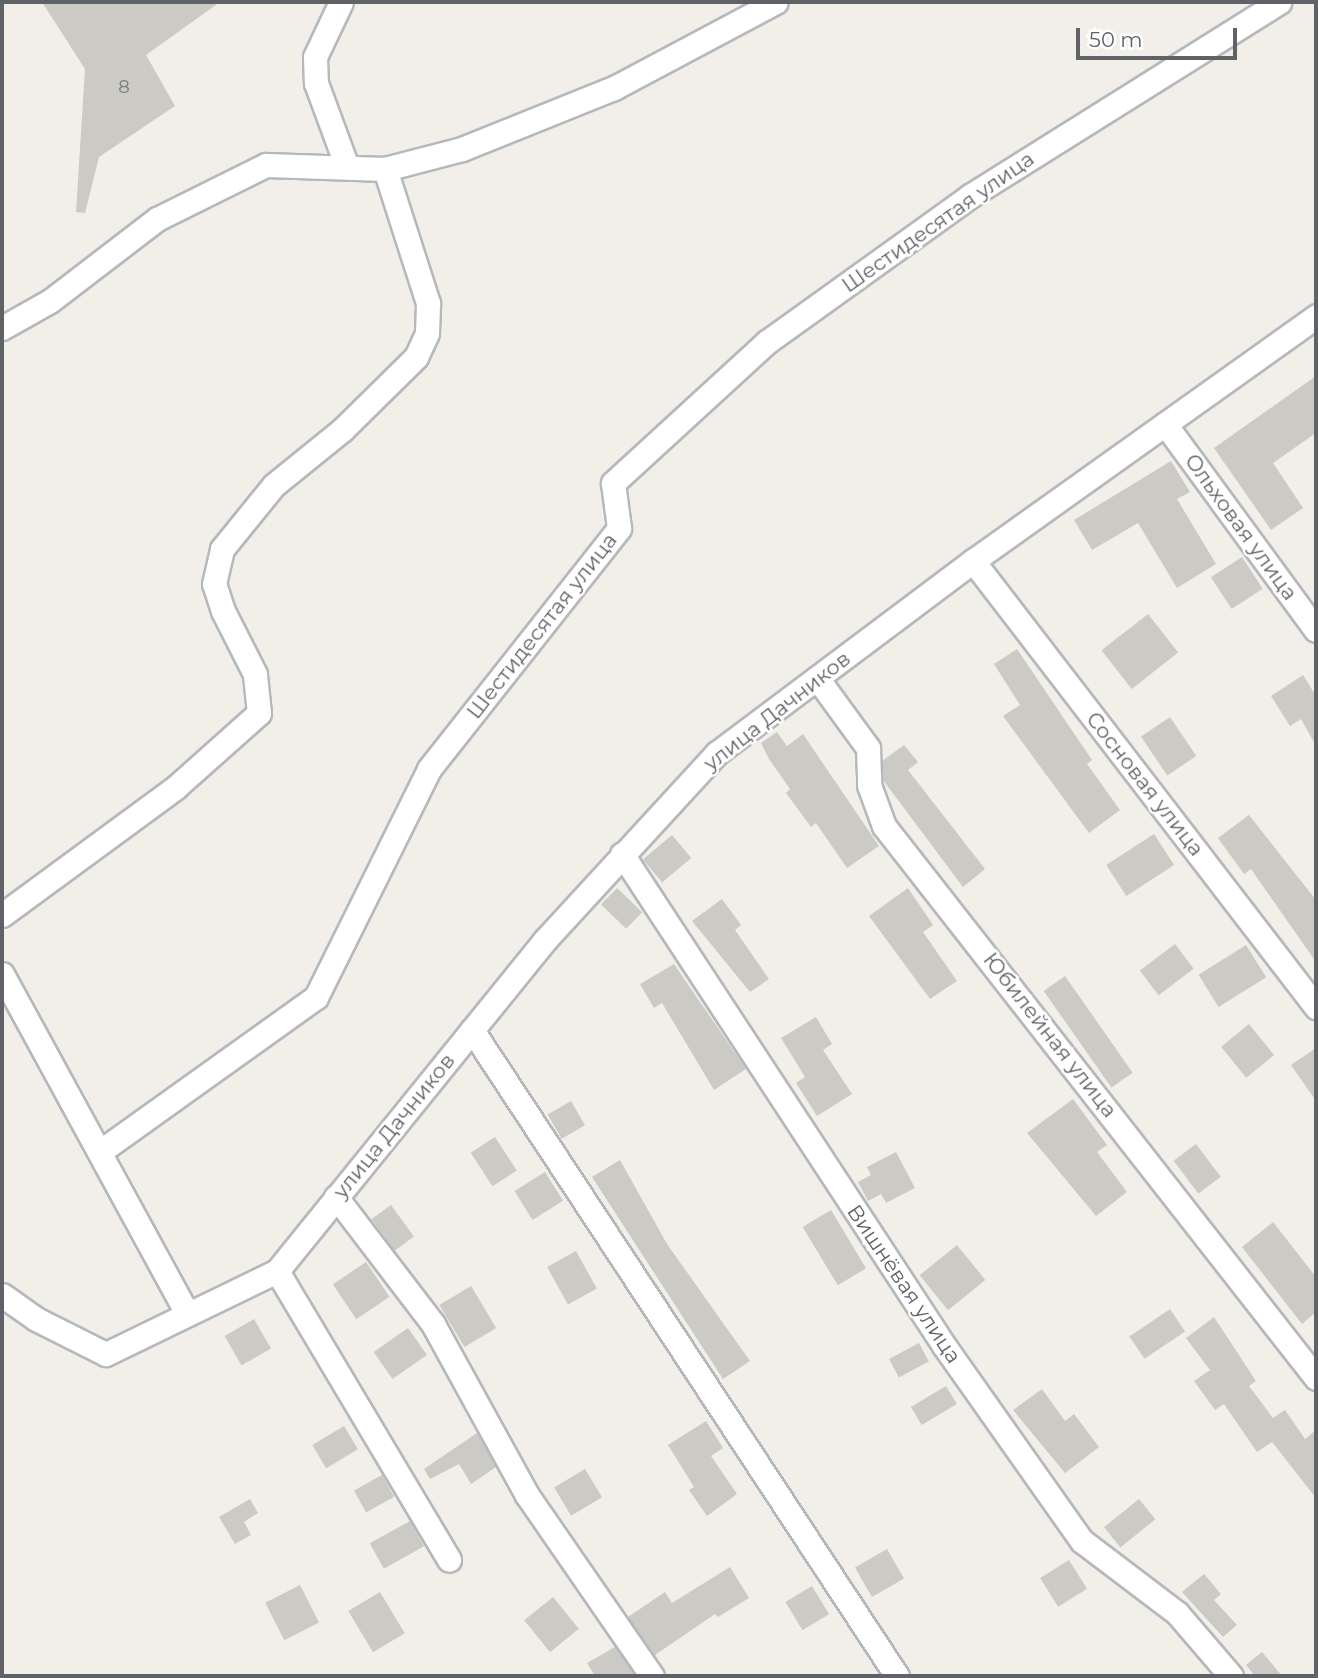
<!DOCTYPE html>
<html>
<head>
<meta charset="utf-8">
<style>
  body { margin:0 }
  #map { position:relative; width:1318px; height:1678px; overflow:hidden; background:#f1efe8; font-family:Montserrat,sans-serif }
  div>[style] { position:absolute }
  .building>* { inset:0; background:#cccac5; transform-origin:0 0 }
  .roads { filter:drop-shadow(2px 0 #b5b8bc) drop-shadow(-2px 0 #b5b8bc) drop-shadow(0 2px #b5b8bc) drop-shadow(0 -2px #b5b8bc) }
  .minor>* { height:23px; margin:-11.5px; padding:0 11.5px; transform-origin:11.5px; border-radius:11.5px; background:#fff }
  span { translate:-50% -50%; white-space:nowrap; text-align:center; line-height:1.15; -webkit-text-stroke:5px #fff; paint-order:stroke }
  .number-label { font-size:18px; color:#7a7d7f }
  .number-label span { -webkit-text-stroke-width:0 }
  .street-label { font-size:21px; color:#5f6368 }
  .frame { position:absolute; inset:0; border:4px solid #5f6368; pointer-events:none }
  .scale { position:absolute; left:1076px; top:28px; width:161px; height:32px; box-sizing:border-box; border:4px solid #5f6368; border-top:0; padding-left:9px; font-size:21px; line-height:24px; white-space:nowrap; color:#5f6368; -webkit-text-stroke:5px #fff; paint-order:stroke }
</style>
</head>
<body>
<div id="map">
  <div class="building">
    <div style="clip-path:polygon(42px 2px,220px 2px,146px 55px,175px 106px,99px 157px,85px 213px,76px 212px,85px 69px)"></div>
    <div style="clip-path:polygon(1316px 376px,1316px 433px,1273px 463px,1303px 508px,1271px 530px,1214px 448px)"></div>
    <div style="clip-path:polygon(1171px 461px,1190px 492px,1177px 499px,1216px 564px,1177px 588px,1138px 523px,1092px 550px,1074px 520px)"></div>
    <div style="left:1242px;top:557px;width:38px;height:37px;rotate:57deg"></div>
    <div style="left:1148px;top:614px;width:49px;height:59px;rotate:52deg"></div>
    <div style="clip-path:polygon(1017px 649px,1092px 760px,1087px 764px,1120px 810px,1089px 833px,1003px 716px,1020px 705px,994px 664px)"></div>
    <div style="clip-path:polygon(1303px 675px,1316px 696px,1316px 746px,1301px 719px,1290px 726px,1271px 696px)"></div>
    <div style="left:1170px;top:717px;width:47px;height:35px;rotate:56deg"></div>
    <div style="clip-path:polygon(777px 732px,787px 746px,803px 734px,879px 846px,847px 868px,816px 823px,811px 827px,786px 793px,790px 789px,769px 759px,761px 743px)"></div>
    <div style="clip-path:polygon(904px 745px,918px 762px,908px 770px,985px 869px,963px 887px,883px 780px,882px 761px)"></div>
    <div style="clip-path:polygon(1249px 815px,1316px 900px,1316px 962px,1251px 869px,1244px 874px,1218px 838px)"></div>
    <div style="left:1154px;top:834px;width:37px;height:57px;rotate:57deg"></div>
    <div style="left:672px;top:835px;width:30px;height:38px;rotate:50deg"></div>
    <div style="left:617px;top:888px;width:35px;height:23px;rotate:44deg"></div>
    <div style="clip-path:polygon(908px 888px,933px 925px,923px 932px,957px 981px,930px 999px,869px 916px)"></div>
    <div style="clip-path:polygon(722px 899px,741px 925px,735px 930px,769px 979px,750px 992px,692px 921px)"></div>
    <div style="left:1175px;top:944px;width:31px;height:44px;rotate:53deg"></div>
    <div style="left:1246px;top:945px;width:38px;height:56px;rotate:58deg"></div>
    <div style="clip-path:polygon(674px 964px,746px 1069px,714px 1090px,662px 1003px,654px 1008px,640px 984px)"></div>
    <div style="left:1065px;top:976px;width:118px;height:26px;rotate:55deg"></div>
    <div style="clip-path:polygon(816px 1017px,832px 1044px,823px 1050px,852px 1094px,817px 1116px,796px 1083px,805px 1077px,781px 1038px)"></div>
    <div style="left:1249px;top:1024px;width:40px;height:36px;rotate:51deg"></div>
    <div style="clip-path:polygon(1316px 1048px,1316px 1101px,1291px 1065px)"></div>
    <div style="clip-path:polygon(1073px 1099px,1107px 1145px,1097px 1152px,1127px 1192px,1096px 1216px,1027px 1133px)"></div>
    <div style="left:571px;top:1101px;width:28px;height:27px;rotate:60deg"></div>
    <div style="left:495px;top:1137px;width:40px;height:29px;rotate:57deg"></div>
    <div style="left:1196px;top:1144px;width:41px;height:28px;rotate:53deg"></div>
    <div style="clip-path:polygon(896px 1152px,915px 1188px,886px 1203px,881px 1194px,868px 1201px,858px 1182px,871px 1175px,867px 1167px)"></div>
    <div style="clip-path:polygon(620px 1160px,667px 1244px,750px 1361px,723px 1379px,592px 1177px)"></div>
    <div style="left:545px;top:1172px;width:34px;height:36px;rotate:58deg"></div>
    <div style="left:391px;top:1205px;width:39px;height:24px;rotate:54deg"></div>
    <div style="left:831px;top:1210px;width:68px;height:33px;rotate:59deg"></div>
    <div style="clip-path:polygon(1273px 1222px,1316px 1277px,1316px 1312px,1302px 1324px,1242px 1247px)"></div>
    <div style="left:957px;top:1245px;width:45px;height:48px;rotate:51deg"></div>
    <div style="left:576px;top:1251px;width:43px;height:33px;rotate:61deg"></div>
    <div style="left:366px;top:1262px;width:42px;height:40px;rotate:56deg"></div>
    <div style="left:471px;top:1286px;width:49px;height:37px;rotate:59deg"></div>
    <div style="left:1170px;top:1309px;width:27px;height:49px;rotate:56deg"></div>
    <div style="clip-path:polygon(1214px 1317px,1256px 1381px,1249px 1386px,1273px 1418px,1285px 1410px,1305px 1439px,1316px 1430px,1316px 1498px,1272px 1442px,1257px 1452px,1224px 1404px,1215px 1410px,1194px 1381px,1210px 1370px,1186px 1338px)"></div>
    <div style="left:254px;top:1319px;width:34px;height:34px;rotate:60deg"></div>
    <div style="left:408px;top:1328px;width:33px;height:42px;rotate:55deg"></div>
    <div style="left:919px;top:1343px;width:21px;height:34px;rotate:62deg"></div>
    <div style="left:946px;top:1386px;width:21px;height:41px;rotate:59deg"></div>
    <div style="clip-path:polygon(1042px 1389px,1065px 1421px,1074px 1414px,1099px 1447px,1065px 1473px,1013px 1410px)"></div>
    <div style="clip-path:polygon(706px 1421px,723px 1448px,711px 1456px,737px 1494px,707px 1516px,689px 1490px,694px 1487px,668px 1445px)"></div>
    <div style="left:344px;top:1426px;width:27px;height:37px;rotate:59deg"></div>
    <div style="clip-path:polygon(477px 1433px,496px 1467px,471px 1484px,459px 1464px,430px 1479px,424px 1469px)"></div>
    <div style="left:585px;top:1469px;width:33px;height:36px;rotate:59deg"></div>
    <div style="left:382px;top:1475px;width:25px;height:32px;rotate:61deg"></div>
    <div style="clip-path:polygon(250px 1499px,258px 1513px,244px 1522px,251px 1535px,235px 1544px,219px 1517px)"></div>
    <div style="left:1139px;top:1499px;width:26px;height:45px;rotate:51deg"></div>
    <div style="left:410px;top:1521px;width:29px;height:46px;rotate:61deg"></div>
    <div style="left:887px;top:1549px;width:34px;height:37px;rotate:60deg"></div>
    <div style="left:1069px;top:1560px;width:34px;height:34px;rotate:58deg"></div>
    <div style="clip-path:polygon(730px 1567px,749px 1598px,718px 1617px,715px 1614px,655px 1655px,628px 1617px,665px 1592px,672px 1603px)"></div>
    <div style="clip-path:polygon(1204px 1574px,1221px 1594px,1214px 1600px,1237px 1625px,1223px 1637px,1182px 1592px)"></div>
    <div style="left:300px;top:1585px;width:42px;height:39px;rotate:63deg"></div>
    <div style="left:812px;top:1586px;width:33px;height:31px;rotate:59deg"></div>
    <div style="left:380px;top:1592px;width:48px;height:37px;rotate:59deg"></div>
    <div style="left:553px;top:1597px;width:41px;height:37px;rotate:51deg"></div>
    <div style="clip-path:polygon(615px 1647px,635px 1676px,595px 1676px,587px 1663px)"></div>
    <div style="clip-path:polygon(1262px 1652px,1282px 1676px,1255px 1676px,1246px 1665px)"></div>
  </div>
  <div class="roads">
    <div class="minor">
      <div style="left:341px;top:2px;width:61px;rotate:115.3deg"></div>
      <div style="left:315px;top:57px;width:26px;rotate:88deg"></div>
      <div style="left:316px;top:83px;width:90px;rotate:69.7deg"></div>
      <div style="left:2px;top:328px;width:55px;rotate:-29.4deg"></div>
      <div style="left:50px;top:301px;width:135px;rotate:-37.5deg"></div>
      <div style="left:157px;top:219px;width:122px;rotate:-26.4deg"></div>
      <div style="left:266px;top:165px;width:119px;rotate:1.9deg"></div>
      <div style="left:385px;top:169px;width:80px;rotate:-14.6deg"></div>
      <div style="left:462px;top:149px;width:164px;rotate:-21.9deg"></div>
      <div style="left:614px;top:88px;width:183px;rotate:-28deg"></div>
      <div style="left:1165px;top:424px;width:255px;rotate:53.8deg"></div>
      <div style="left:973px;top:561px;width:563px;rotate:52.44deg"></div>
      <div style="left:817px;top:678px;width:87px;rotate:53.9deg"></div>
      <div style="left:868px;top:748px;width:37px;rotate:88deg"></div>
      <div style="left:869px;top:785px;width:44px;rotate:69.9deg"></div>
      <div style="left:884px;top:826px;width:701px;rotate:51.95deg"></div>
      <div style="left:622px;top:854px;width:589px;rotate:56.77deg"></div>
      <div style="left:945px;top:1347px;width:237px;rotate:54.8deg"></div>
      <div style="left:1082px;top:1541px;width:119px;rotate:37.2deg"></div>
      <div style="left:1177px;top:1613px;width:83px;rotate:49.4deg"></div>
      <div style="left:2px;top:915px;width:216px;rotate:-36.3deg"></div>
      <div style="left:176px;top:787px;width:111px;rotate:-41.7deg"></div>
      <div style="left:259px;top:713px;width:39px;rotate:-96deg"></div>
      <div style="left:255px;top:674px;width:71px;rotate:-116.9deg"></div>
      <div style="left:223px;top:611px;width:28px;rotate:-108deg"></div>
      <div style="left:214px;top:584px;width:36px;rotate:-77deg"></div>
      <div style="left:222px;top:549px;width:82px;rotate:-50.9deg"></div>
      <div style="left:274px;top:485px;width:87px;rotate:-39deg"></div>
      <div style="left:342px;top:430px;width:104px;rotate:-44.6deg"></div>
      <div style="left:416px;top:357px;width:26px;rotate:-65deg"></div>
      <div style="left:427px;top:333px;width:30px;rotate:-88deg"></div>
      <div style="left:428px;top:303px;width:141px;rotate:-107.8deg"></div>
      <div style="left:2px;top:974px;width:387px;rotate:61.4deg"></div>
      <div style="left:472px;top:1030px;width:773px;rotate:56.66deg"></div>
      <div style="left:101px;top:1151px;width:264px;rotate:-35.6deg"></div>
      <div style="left:316px;top:997px;width:254px;rotate:-63.6deg"></div>
      <div style="left:429px;top:769px;width:307px;rotate:-51.7deg"></div>
      <div style="left:619px;top:528px;width:45px;rotate:-97.6deg"></div>
      <div style="left:613px;top:483px;width:209px;rotate:-42.5deg"></div>
      <div style="left:767px;top:342px;width:250px;rotate:-35.7deg"></div>
      <div style="left:970px;top:196px;width:365px;rotate:-32.1deg"></div>
      <div style="left:336px;top:1197px;width:160px;rotate:52.6deg"></div>
      <div style="left:433px;top:1324px;width:195px;rotate:61.2deg"></div>
      <div style="left:527px;top:1495px;width:220px;rotate:55.4deg"></div>
      <div style="left:277px;top:1271px;width:336px;rotate:59.2deg"></div>
      <div style="left:2px;top:1295px;width:42px;rotate:35.2deg"></div>
      <div style="left:36px;top:1319px;width:78px;rotate:26.6deg"></div>
      <div style="left:106px;top:1354px;width:190px;rotate:-25.9deg"></div>
      <div style="left:277px;top:1271px;width:426px;rotate:-51deg"></div>
      <div style="left:545px;top:940px;width:254px;rotate:-47.4deg"></div>
      <div style="left:717px;top:753px;width:320px;rotate:-36.9deg"></div>
      <div style="left:973px;top:561px;width:422px;rotate:-35.5deg"></div>
    </div>
  </div>
  <div class="number-label">
    <span style="left:124px;top:87px">8</span>
  </div>
  <div class="street-label">
    <span style="left:938px;top:222px;rotate:-35deg">Шестидесятая улица</span>
    <span style="left:1241px;top:527px;rotate:54deg">Ольховая улица</span>
    <span style="left:542px;top:626px;rotate:-52deg">Шестидесятая улица</span>
    <span style="left:777px;top:711px;rotate:-38deg">улица Дачников</span>
    <span style="left:1145px;top:784px;rotate:52deg">Сосновая улица</span>
    <span style="left:1050px;top:1035px;rotate:52deg">Юбилейная улица</span>
    <span style="left:394px;top:1126px;rotate:-51deg">улица Дачников</span>
    <span style="left:904px;top:1284px;rotate:56deg">Вишнёвая улица</span>
  </div>
  <div class="frame"></div>
  <div class="scale">50 m</div>
</div>
</body>
</html>
